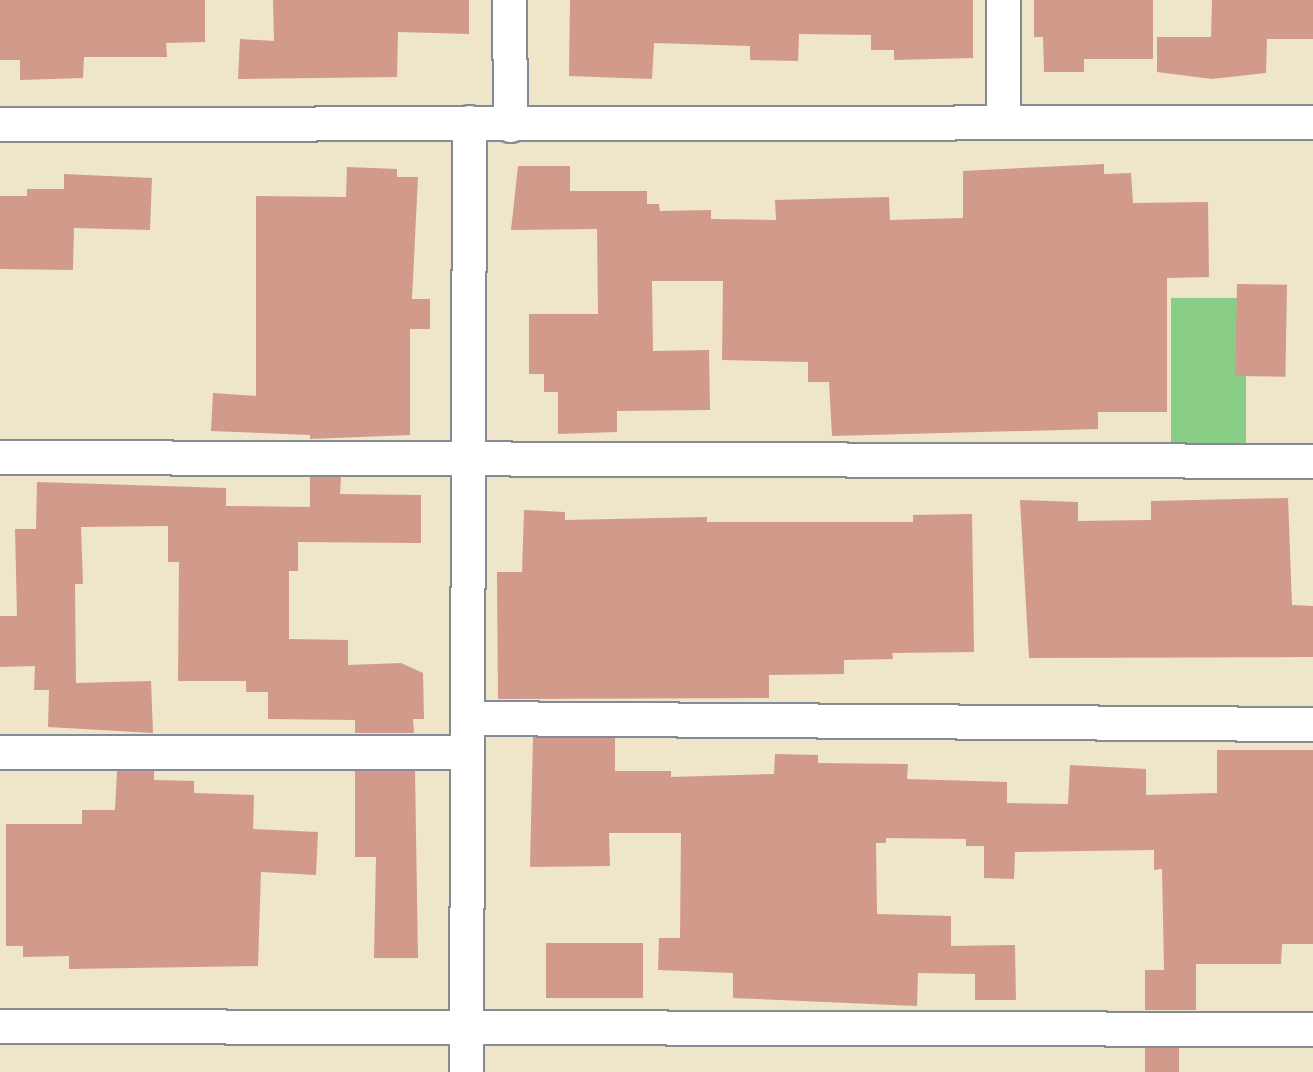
<!DOCTYPE html>
<html>
<head>
<meta charset="utf-8">
<style>
  body { margin:0 }
  #map { position:relative; width:1313px; height:1072px; overflow:hidden; background:#efe5c9; font-family:Dekko,sans-serif }
  div>[style] { position:absolute }
  .green>* { inset:0; background:#89cd87; transform-origin:0 0 }
  .building>* { inset:0; background:#d29a8b; transform-origin:0 0 }
  .roads { filter:drop-shadow(2px 0 #858a94) drop-shadow(-2px 0 #858a94) drop-shadow(0 2px #858a94) drop-shadow(0 -2px #858a94) }
  .street>* { height:33px; margin:-16.5px; padding:0 16.5px; transform-origin:16.5px; border-radius:16.5px; background:#fff }
  span { translate:-50% -50%; white-space:nowrap; text-align:center; line-height:1.15; -webkit-text-stroke:4.5px #f7f3e8; paint-order:stroke }
</style>
</head>
<body>
<div id="map">
  <div class="green">
    <div style="left:1171px;top:298px;width:75px;height:160px"></div>
  </div>
  <div class="building">
    <div style="clip-path:polygon(0 0,205px 0,205px 42px,166px 43px,167px 57px,84px 57px,83px 78px,20px 80px,20px 60px,0 60px)"></div>
    <div style="clip-path:polygon(273px 0,469px 0,469px 34px,398px 32px,397px 77px,238px 79px,240px 39px,274px 41px)"></div>
    <div style="clip-path:polygon(570px 0,973px 0,973px 58px,894px 60px,894px 50px,871px 50px,871px 35px,799px 34px,798px 61px,750px 60px,750px 46px,654px 43px,652px 79px,569px 76px)"></div>
    <div style="clip-path:polygon(1034px 0,1153px 0,1153px 59px,1084px 59px,1084px 72px,1044px 72px,1043px 37px,1034px 37px)"></div>
    <div style="clip-path:polygon(1212px 0,1313px 0,1313px 39px,1267px 39px,1266px 73px,1212px 79px,1157px 72px,1157px 37px,1211px 37px)"></div>
    <div style="clip-path:polygon(1104px 164px,1104px 174px,1131px 173px,1133px 203px,1208px 202px,1209px 277px,1167px 278px,1167px 412px,1098px 412px,1098px 429px,832px 436px,829px 382px,808px 382px,808px 362px,722px 360px,723px 281px,652px 281px,653px 351px,709px 350px,710px 410px,617px 411px,617px 432px,558px 434px,558px 392px,544px 392px,544px 374px,529px 374px,529px 314px,598px 314px,597px 229px,511px 230px,518px 166px,570px 166px,570px 191px,647px 191px,647px 204px,659px 204px,660px 211px,711px 210px,711px 219px,776px 220px,775px 200px,889px 197px,890px 220px,963px 218px,963px 171px)"></div>
    <div style="clip-path:polygon(347px 167px,397px 169px,397px 177px,418px 177px,412px 299px,430px 299px,430px 329px,410px 329px,410px 435px,310px 439px,310px 435px,211px 431px,213px 393px,256px 396px,256px 196px,346px 197px)"></div>
    <div style="clip-path:polygon(64px 174px,152px 178px,150px 230px,74px 228px,73px 270px,0 269px,0 196px,27px 196px,27px 189px,64px 189px)"></div>
    <div style="left:1237px;top:284px;width:50px;height:92px;rotate:1deg"></div>
    <div style="clip-path:polygon(310px 477px,341px 477px,340px 494px,421px 495px,421px 543px,298px 542px,298px 571px,289px 571px,289px 639px,348px 640px,348px 665px,401px 663px,423px 673px,424px 719px,413px 719px,414px 733px,355px 733px,355px 720px,268px 719px,268px 692px,246px 692px,246px 681px,178px 681px,179px 562px,168px 562px,168px 526px,81px 527px,83px 584px,75px 584px,76px 683px,151px 681px,153px 733px,48px 727px,49px 690px,34px 690px,35px 666px,0 667px,0 616px,17px 616px,15px 529px,36px 529px,37px 482px,226px 488px,226px 506px,310px 507px)"></div>
    <div style="clip-path:polygon(1288px 498px,1292px 605px,1313px 606px,1313px 657px,1029px 658px,1020px 500px,1078px 502px,1078px 521px,1151px 520px,1151px 501px)"></div>
    <div style="clip-path:polygon(524px 510px,565px 512px,565px 520px,707px 517px,707px 522px,913px 522px,913px 515px,972px 514px,974px 652px,892px 653px,893px 659px,844px 660px,844px 674px,769px 675px,769px 698px,498px 699px,497px 572px,522px 572px)"></div>
    <div style="clip-path:polygon(533px 737px,615px 738px,615px 771px,671px 771px,671px 777px,774px 774px,775px 754px,818px 755px,818px 763px,908px 764px,907px 779px,1007px 782px,1007px 803px,1068px 804px,1070px 765px,1146px 769px,1146px 795px,1217px 793px,1217px 750px,1313px 750px,1313px 944px,1282px 944px,1281px 964px,1196px 964px,1196px 1010px,1145px 1010px,1145px 970px,1164px 970px,1162px 869px,1154px 870px,1154px 850px,1015px 852px,1014px 879px,984px 878px,984px 846px,966px 846px,966px 839px,886px 838px,886px 843px,876px 843px,877px 914px,951px 916px,951px 946px,1015px 945px,1016px 1000px,975px 1000px,975px 974px,918px 973px,917px 1006px,733px 998px,733px 973px,658px 970px,659px 938px,680px 938px,681px 833px,609px 833px,610px 866px,530px 867px)"></div>
    <div style="clip-path:polygon(117px 771px,154px 771px,154px 780px,194px 781px,194px 793px,254px 795px,253px 829px,318px 832px,316px 875px,261px 872px,258px 966px,69px 969px,69px 956px,23px 957px,23px 946px,6px 946px,6px 824px,82px 824px,82px 810px,115px 810px)"></div>
    <div style="clip-path:polygon(355px 771px,415px 771px,418px 958px,374px 958px,376px 857px,355px 857px)"></div>
    <div style="left:643px;top:943px;width:55px;height:97px;rotate:90deg"></div>
    <div style="left:1145px;top:1047px;width:34px;height:25px"></div>
  </div>
  <div class="roads">
    <div class="street">
      <div style="left:509px;top:0;width:125px;rotate:89.5deg"></div>
      <div style="left:1003px;top:122px;width:122px;rotate:-90deg"></div>
      <div style="left:0;top:124px;width:1313px;rotate:-0.09deg"></div>
      <div style="left:0;top:457px;width:1313px;rotate:0.17deg"></div>
      <div style="left:467px;top:718px;width:846px;rotate:0.41deg"></div>
      <div style="left:0;top:752px;width:466px"></div>
      <div style="left:0;top:1026px;width:1313px;rotate:0.13deg"></div>
      <div style="left:466px;top:1072px;width:950px;rotate:-89.82deg"></div>
    </div>
  </div>
</div>
</body>
</html>
